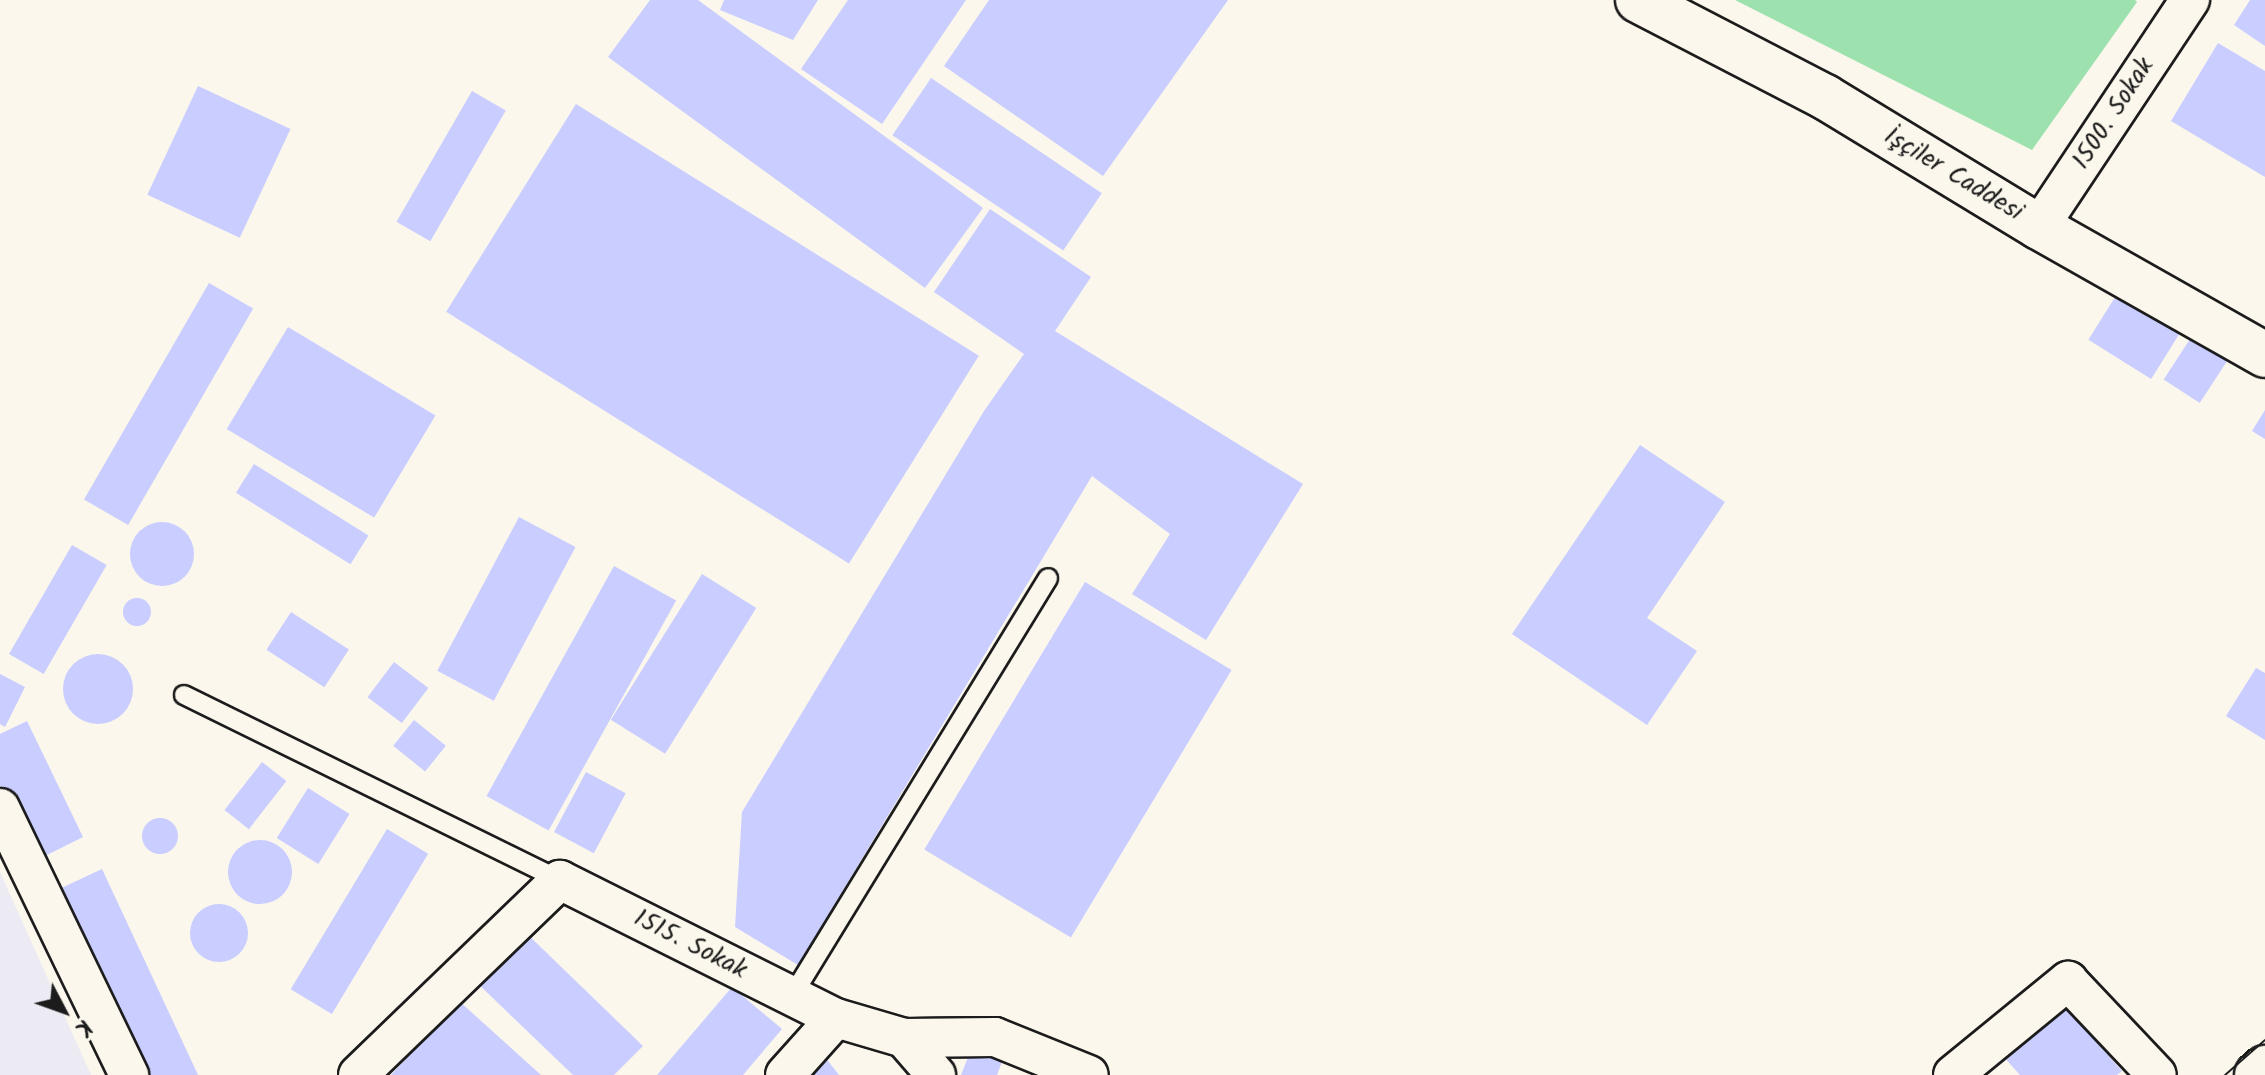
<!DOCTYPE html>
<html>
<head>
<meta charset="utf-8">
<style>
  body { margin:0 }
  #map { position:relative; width:2265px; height:1075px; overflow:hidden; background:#fbf7ec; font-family:Kalam,sans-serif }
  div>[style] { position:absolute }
  .built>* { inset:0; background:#eceaf2 }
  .green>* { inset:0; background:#9de2ae }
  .building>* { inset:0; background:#c9cdff; transform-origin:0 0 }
  .round { border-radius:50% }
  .roads { filter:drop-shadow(2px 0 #1c1c1c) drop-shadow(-2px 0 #1c1c1c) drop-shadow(0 2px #1c1c1c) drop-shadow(0 -2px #1c1c1c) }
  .service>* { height:18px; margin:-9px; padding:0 9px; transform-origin:9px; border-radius:9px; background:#fbf7ec }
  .minor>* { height:38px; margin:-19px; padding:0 19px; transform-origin:19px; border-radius:19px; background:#fbf7ec }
  .tertiary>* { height:44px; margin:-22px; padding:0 22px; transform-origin:22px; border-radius:22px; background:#fbf7ec }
  .tram>* { height:2px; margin:-1px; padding:0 1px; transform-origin:1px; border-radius:1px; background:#1c1c1c }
  span { translate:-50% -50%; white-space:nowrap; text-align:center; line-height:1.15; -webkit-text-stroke:6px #fbf7ec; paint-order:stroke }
  .street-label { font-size:26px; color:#1c1c1c }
  .north { position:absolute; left:24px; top:971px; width:80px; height:80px; -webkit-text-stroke:6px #fbf7ec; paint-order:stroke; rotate:131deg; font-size:22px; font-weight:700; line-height:32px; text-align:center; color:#1c1c1c }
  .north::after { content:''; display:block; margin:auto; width:28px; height:36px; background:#1c1c1c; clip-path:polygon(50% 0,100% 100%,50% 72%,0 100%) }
</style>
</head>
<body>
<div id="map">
  <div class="built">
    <div style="clip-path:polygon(0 872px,91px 1075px,0 1075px)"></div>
  </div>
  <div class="green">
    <div style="clip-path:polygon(1735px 0,2135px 0,2137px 2px,2032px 150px)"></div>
  </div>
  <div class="building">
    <div style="clip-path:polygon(650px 0,698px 0,983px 208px,925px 288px,608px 57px)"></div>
    <div style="clip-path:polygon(724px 0,818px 0,793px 40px,720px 10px)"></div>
    <div style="clip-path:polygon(848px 0,966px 0,882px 124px,801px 69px)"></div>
    <div style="clip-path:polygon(989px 0,1228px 0,1103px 176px,944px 66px)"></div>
    <div style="clip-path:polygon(2250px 0,2265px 0,2265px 46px,2234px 25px)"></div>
    <div style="clip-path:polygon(2218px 43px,2265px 71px,2265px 177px,2171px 121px)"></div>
    <div style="left:931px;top:78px;width:206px;height:69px;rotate:34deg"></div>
    <div style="left:198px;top:86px;width:102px;height:120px;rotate:25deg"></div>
    <div style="left:472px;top:91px;width:39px;height:151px;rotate:30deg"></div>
    <div style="left:576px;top:104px;width:475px;height:245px;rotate:32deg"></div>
    <div style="clip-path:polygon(990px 209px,1091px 277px,1055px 331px,1303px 484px,1206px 640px,1132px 594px,1170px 534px,1092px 476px,798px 965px,735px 927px,742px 812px,984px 411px,1024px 354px,934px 292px)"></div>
    <div style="left:209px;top:283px;width:51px;height:250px;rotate:30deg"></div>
    <div style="left:2117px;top:294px;width:74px;height:54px;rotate:32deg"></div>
    <div style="left:288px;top:327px;width:172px;height:119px;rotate:31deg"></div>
    <div style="left:2192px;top:336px;width:43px;height:52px;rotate:33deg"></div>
    <div style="clip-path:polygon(2265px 410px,2265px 439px,2252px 431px)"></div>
    <div style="clip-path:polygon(1640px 445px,1725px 502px,1647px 618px,1697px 651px,1647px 725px,1512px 634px)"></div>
    <div style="left:254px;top:464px;width:135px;height:34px;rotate:32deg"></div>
    <div style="left:519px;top:517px;width:64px;height:174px;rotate:28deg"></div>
    <div class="round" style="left:130px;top:522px;width:64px;height:64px"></div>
    <div style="left:72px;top:545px;width:40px;height:126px;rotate:30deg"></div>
    <div style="left:614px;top:566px;width:71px;height:263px;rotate:29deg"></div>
    <div style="left:702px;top:574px;width:64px;height:172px;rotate:32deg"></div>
    <div style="left:1085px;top:582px;width:171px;height:312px;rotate:31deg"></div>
    <div class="round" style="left:123px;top:598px;width:28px;height:28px"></div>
    <div style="left:291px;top:612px;width:69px;height:45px;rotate:33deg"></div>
    <div class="round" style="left:63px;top:654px;width:70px;height:70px"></div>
    <div style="left:394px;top:662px;width:43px;height:44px;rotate:37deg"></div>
    <div style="clip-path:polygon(2256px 668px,2265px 673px,2265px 740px,2226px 716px)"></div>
    <div style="clip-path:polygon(0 674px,25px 687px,5px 727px,0 724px)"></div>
    <div style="left:414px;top:720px;width:41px;height:33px;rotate:39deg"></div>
    <div style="clip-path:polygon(27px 721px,83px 837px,37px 860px,0 785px,0 734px)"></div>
    <div style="left:262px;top:762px;width:31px;height:61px;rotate:38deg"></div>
    <div style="left:586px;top:772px;width:45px;height:68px;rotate:28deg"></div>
    <div style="left:308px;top:788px;width:49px;height:59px;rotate:32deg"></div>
    <div class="round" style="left:142px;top:818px;width:36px;height:36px"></div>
    <div style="left:387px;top:829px;width:48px;height:187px;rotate:31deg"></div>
    <div class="round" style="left:228px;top:840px;width:64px;height:64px"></div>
    <div style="left:102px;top:869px;width:227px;height:50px;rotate:65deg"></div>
    <div class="round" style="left:190px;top:904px;width:58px;height:58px"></div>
    <div style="clip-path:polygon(523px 930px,643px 1046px,614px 1075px,573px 1075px,474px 980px)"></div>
    <div style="clip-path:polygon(732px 987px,782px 1029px,743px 1075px,657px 1075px)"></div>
    <div style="clip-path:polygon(459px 1001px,541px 1075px,391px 1075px)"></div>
    <div style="clip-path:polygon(2061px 1003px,2122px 1071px,2117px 1075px,2020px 1075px,2002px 1055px)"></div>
    <div style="clip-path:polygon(974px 1042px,1005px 1054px,997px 1075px,961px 1075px)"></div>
    <div style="clip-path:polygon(825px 1057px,839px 1075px,801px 1075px)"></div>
  </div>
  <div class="roads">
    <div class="service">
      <div style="left:184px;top:695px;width:419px;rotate:26.2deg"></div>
      <div style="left:792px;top:996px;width:490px;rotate:-58.5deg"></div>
    </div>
    <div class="minor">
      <div style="left:2039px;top:227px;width:273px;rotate:-56.4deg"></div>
      <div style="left:0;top:808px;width:297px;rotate:64.2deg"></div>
      <div style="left:904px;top:1038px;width:49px;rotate:49.1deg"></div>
      <div style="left:358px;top:1075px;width:281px;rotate:-44deg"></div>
      <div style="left:560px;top:880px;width:309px;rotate:26.6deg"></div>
      <div style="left:836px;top:1018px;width:71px;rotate:16.4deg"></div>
      <div style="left:904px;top:1038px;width:91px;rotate:-0.6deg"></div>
      <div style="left:995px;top:1037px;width:101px;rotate:22deg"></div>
      <div style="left:785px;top:1075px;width:76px;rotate:-48.2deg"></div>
      <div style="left:1953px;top:1075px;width:149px;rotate:-39.3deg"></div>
      <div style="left:2068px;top:981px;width:129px;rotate:46.6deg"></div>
    </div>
    <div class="tertiary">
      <div style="left:1638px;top:0;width:211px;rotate:27.4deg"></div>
      <div style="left:1825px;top:97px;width:250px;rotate:31.3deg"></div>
      <div style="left:2039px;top:227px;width:260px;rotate:29.5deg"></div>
      <div style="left:2257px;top:1075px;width:11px;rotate:-41deg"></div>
    </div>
  </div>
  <div class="tram">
    <div style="left:2225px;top:1075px;width:53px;rotate:-41.2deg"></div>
  </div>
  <div class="street-label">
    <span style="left:2114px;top:114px;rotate:-57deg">1500. Sokak</span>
    <span style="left:1953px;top:175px;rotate:31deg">İşçiler Caddesi</span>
    <span style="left:690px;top:945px;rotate:27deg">1515. Sokak</span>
  </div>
  <div class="north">K</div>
</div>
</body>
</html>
